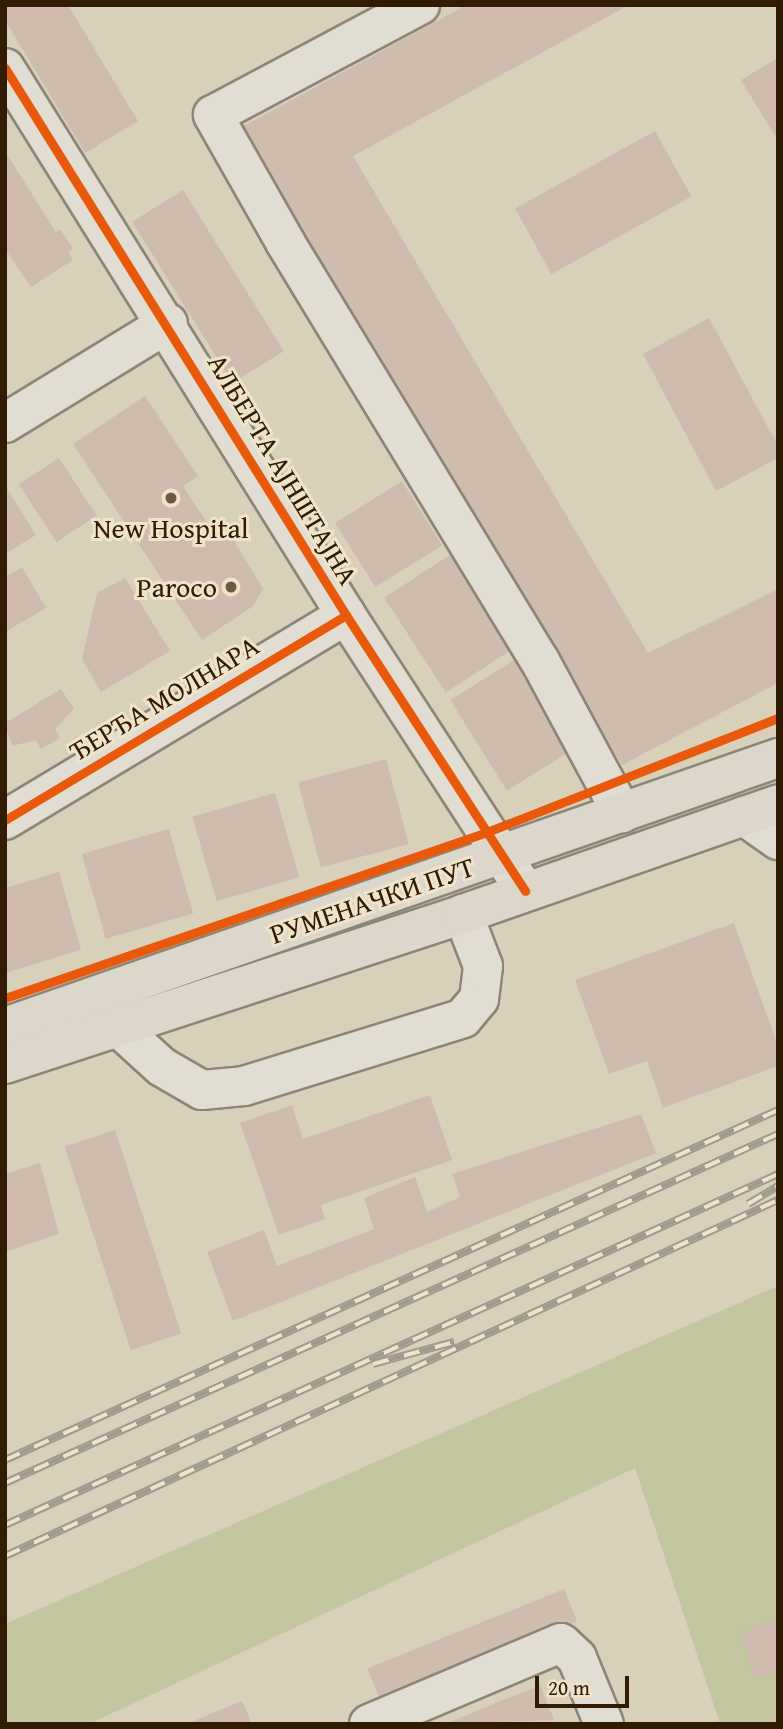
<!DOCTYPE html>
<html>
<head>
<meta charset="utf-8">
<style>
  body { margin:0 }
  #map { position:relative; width:783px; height:1729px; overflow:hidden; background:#d9d0ba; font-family:"Gentium Book Plus",serif }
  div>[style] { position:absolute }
  .green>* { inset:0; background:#c4c6a0 }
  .building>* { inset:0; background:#cfbcaf; transform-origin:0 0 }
  .roads { filter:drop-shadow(2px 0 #8d8576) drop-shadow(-2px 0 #8d8576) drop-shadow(0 2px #8d8576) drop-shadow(0 -2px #8d8576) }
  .minor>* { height:38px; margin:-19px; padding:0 19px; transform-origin:19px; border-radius:19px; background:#e2ddd2 }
  .major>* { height:38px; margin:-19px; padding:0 19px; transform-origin:19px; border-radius:19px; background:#dcd7ca }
  .rail>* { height:8px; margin-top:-4px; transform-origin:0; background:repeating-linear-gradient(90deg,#efe4ca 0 16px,#a09a8f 0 32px); box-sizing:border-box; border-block:2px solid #a09a8f }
  .cycleway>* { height:9px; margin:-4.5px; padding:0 4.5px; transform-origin:4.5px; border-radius:4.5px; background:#e8590c }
  .dots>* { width:19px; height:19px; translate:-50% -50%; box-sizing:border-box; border:4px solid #efe4ca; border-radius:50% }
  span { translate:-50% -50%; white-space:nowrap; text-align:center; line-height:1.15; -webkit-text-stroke:6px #efe4ca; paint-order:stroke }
  .street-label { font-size:28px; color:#311b03 }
  .poi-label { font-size:28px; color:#311b03 }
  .right { translate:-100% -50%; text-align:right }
  .frame { position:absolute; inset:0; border:7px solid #311b03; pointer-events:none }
  .scale { position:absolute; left:535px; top:1676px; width:94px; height:32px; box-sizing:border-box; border:4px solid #311b03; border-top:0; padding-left:9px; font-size:21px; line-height:24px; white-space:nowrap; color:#311b03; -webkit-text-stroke:5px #efe4ca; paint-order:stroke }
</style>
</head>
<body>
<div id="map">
  <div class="green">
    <div style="clip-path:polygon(778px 1286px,778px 1724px,720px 1724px,635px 1468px,89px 1724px,5px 1724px,5px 1624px)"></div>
  </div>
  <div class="building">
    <div style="clip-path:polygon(5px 5px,68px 5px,138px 121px,85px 153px,5px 20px)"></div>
    <div style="clip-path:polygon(466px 5px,629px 5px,353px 156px,648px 653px,778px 589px,778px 683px,622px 765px,240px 128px)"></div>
    <div style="clip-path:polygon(778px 58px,778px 141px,741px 80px)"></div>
    <div style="left:655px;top:131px;width:75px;height:160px;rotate:61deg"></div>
    <div style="clip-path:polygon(5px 151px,56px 232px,60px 229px,73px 249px,68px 252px,73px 260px,31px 287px,5px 249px)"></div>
    <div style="left:183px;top:190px;width:190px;height:60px;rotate:58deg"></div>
    <div style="clip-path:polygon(709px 318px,778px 446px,778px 458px,716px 491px,643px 354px)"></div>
    <div style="clip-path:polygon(145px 396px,198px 476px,183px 486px,215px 535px,226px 527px,263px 589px,252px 607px,202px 640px,73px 444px)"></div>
    <div style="left:59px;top:458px;width:69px;height:48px;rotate:57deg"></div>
    <div style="left:402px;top:481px;width:76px;height:79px;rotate:58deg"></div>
    <div style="clip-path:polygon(5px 485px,36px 535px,5px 554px)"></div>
    <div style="left:453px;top:553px;width:113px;height:82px;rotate:57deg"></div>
    <div style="clip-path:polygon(22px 567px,46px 608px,5px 632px,5px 577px)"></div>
    <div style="clip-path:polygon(125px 578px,170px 651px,101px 692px,82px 659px,97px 593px)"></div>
    <div style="left:519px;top:657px;width:107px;height:81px;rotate:58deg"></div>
    <div style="clip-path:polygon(61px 689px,74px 709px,55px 729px,60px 738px,41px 749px,36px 740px,12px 746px,5px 723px)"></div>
    <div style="left:386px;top:759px;width:88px;height:91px;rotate:75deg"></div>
    <div style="left:275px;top:793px;width:88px;height:86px;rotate:74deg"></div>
    <div style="left:169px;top:829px;width:88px;height:91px;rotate:74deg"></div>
    <div style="clip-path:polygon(59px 872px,81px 950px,5px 973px,5px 888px)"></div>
    <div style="clip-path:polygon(734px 923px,778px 1046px,778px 1066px,663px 1108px,647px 1061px,609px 1074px,575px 980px)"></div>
    <div style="clip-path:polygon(430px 1095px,452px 1160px,321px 1205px,325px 1219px,279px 1235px,240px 1123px,292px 1105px,303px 1139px)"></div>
    <div style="clip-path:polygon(641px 1114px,656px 1153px,233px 1321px,207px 1252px,264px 1230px,277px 1266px,374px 1229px,364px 1198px,415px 1177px,427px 1212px,460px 1197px,452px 1174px)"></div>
    <div style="left:115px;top:1130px;width:214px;height:53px;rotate:72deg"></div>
    <div style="clip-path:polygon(40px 1163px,59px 1234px,5px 1252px,5px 1174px)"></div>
    <div style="left:564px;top:1589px;width:35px;height:212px;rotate:68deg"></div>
    <div style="clip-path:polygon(778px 1620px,778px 1671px,754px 1679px,740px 1632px)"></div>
    <div style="clip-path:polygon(540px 1685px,554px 1720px,445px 1724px)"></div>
    <div style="clip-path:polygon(242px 1701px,252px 1724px,186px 1724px)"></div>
  </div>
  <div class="roads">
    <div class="minor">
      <div style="left:420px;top:5px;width:234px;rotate:152deg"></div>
      <div style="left:213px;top:115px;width:146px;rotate:60.4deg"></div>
      <div style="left:285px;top:242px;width:490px;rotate:58.7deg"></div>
      <div style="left:540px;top:661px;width:173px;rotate:61.7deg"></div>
      <div style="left:5px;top:68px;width:645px;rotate:58.06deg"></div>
      <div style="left:346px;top:615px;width:329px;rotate:57deg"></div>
      <div style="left:5px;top:423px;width:191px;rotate:-31.5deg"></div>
      <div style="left:744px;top:816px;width:42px;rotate:35.2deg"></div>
      <div style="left:5px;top:820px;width:398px;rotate:-31deg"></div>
      <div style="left:118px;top:1027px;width:59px;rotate:42.3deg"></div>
      <div style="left:162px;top:1067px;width:46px;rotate:29.9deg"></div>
      <div style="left:202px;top:1090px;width:42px;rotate:-5.4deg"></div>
      <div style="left:244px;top:1086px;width:229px;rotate:-17.2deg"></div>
      <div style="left:463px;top:1018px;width:25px;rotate:-50deg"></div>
      <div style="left:479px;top:999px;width:33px;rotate:-83deg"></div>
      <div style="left:483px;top:966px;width:56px;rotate:-111deg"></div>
      <div style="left:369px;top:1724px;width:208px;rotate:-22.9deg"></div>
      <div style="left:561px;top:1643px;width:22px;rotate:43deg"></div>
      <div style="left:577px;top:1658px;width:71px;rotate:67.8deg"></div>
    </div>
    <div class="major">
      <div style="left:5px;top:1027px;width:818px;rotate:-19.19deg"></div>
      <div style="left:5px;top:1064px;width:482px;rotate:-18.1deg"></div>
      <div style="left:463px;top:914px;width:334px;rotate:-19.2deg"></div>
    </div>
  </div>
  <div class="rail">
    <div style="left:748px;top:1204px;width:35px;rotate:-31deg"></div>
    <div style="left:373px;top:1364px;width:84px;rotate:-15.2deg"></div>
    <div style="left:5px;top:1460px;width:849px;rotate:-24.36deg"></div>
    <div style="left:5px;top:1483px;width:848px;rotate:-24.3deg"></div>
    <div style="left:5px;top:1525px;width:849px;rotate:-24.42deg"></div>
    <div style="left:5px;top:1556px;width:851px;rotate:-24.73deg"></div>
  </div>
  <div class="cycleway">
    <div style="left:5px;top:68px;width:645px;rotate:58.06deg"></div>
    <div style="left:346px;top:615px;width:329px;rotate:57deg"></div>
    <div style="left:5px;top:820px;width:398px;rotate:-31deg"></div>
    <div style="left:5px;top:998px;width:510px;rotate:-19deg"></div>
    <div style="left:487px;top:832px;width:313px;rotate:-21.4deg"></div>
  </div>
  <div class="dots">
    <div style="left:171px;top:498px;background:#6c5a43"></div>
    <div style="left:231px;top:587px;background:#6c5a43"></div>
  </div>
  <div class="street-label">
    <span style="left:283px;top:469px;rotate:59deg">АЛБЕРТА АЈНШТАЈНА</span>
    <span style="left:164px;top:698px;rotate:-31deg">ЂЕРЂА МОЛНАРА</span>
    <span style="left:372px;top:900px;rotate:-19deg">РУМЕНАЧКИ ПУТ</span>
  </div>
  <div class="poi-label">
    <span style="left:171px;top:528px">New Hospital</span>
    <span class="right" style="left:217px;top:587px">Paroco</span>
  </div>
  <div class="frame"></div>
  <div class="scale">20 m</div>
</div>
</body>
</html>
